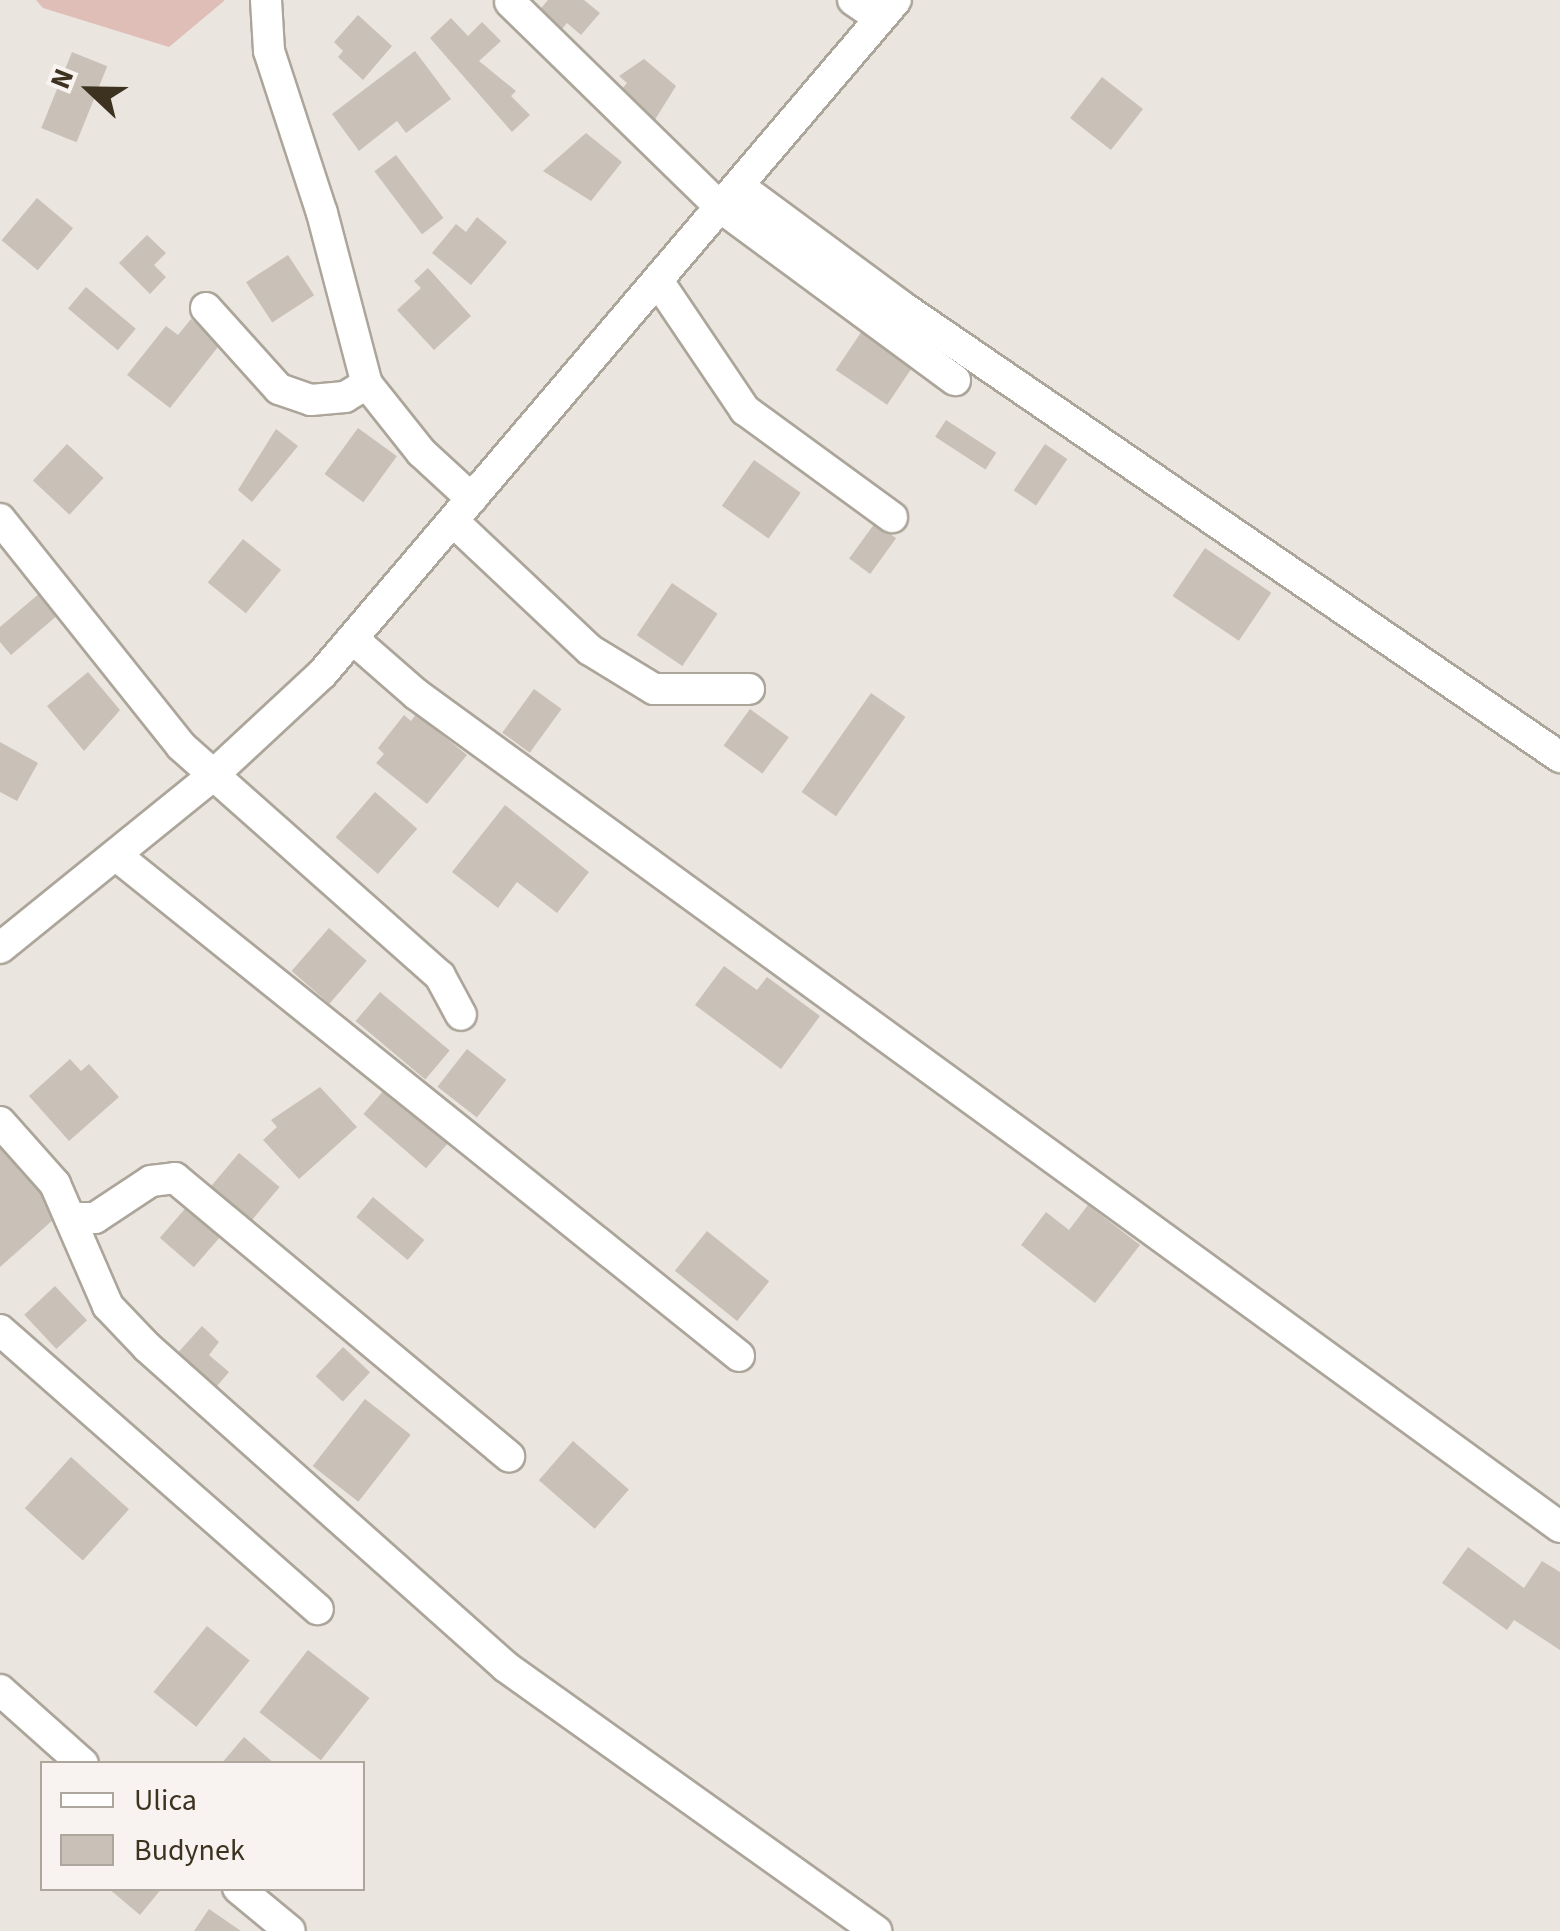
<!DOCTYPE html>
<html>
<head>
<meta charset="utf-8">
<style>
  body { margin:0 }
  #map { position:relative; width:1560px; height:1931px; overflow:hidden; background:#ebe5df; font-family:"Source Sans 3",sans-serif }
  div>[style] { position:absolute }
  .green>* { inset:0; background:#debeb7 }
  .building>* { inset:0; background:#c9c0b7; transform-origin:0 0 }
  .roads { filter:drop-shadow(2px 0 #aca59a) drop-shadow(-2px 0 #aca59a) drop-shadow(0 2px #aca59a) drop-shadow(0 -2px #aca59a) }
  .minor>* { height:30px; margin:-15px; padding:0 15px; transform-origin:15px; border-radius:15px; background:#fff }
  span { translate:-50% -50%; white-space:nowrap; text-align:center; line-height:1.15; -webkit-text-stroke:10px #f8f3f0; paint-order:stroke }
  .legend { position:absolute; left:40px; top:1761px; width:325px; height:130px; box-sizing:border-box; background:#f8f3f0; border:2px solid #ada69c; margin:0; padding:12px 18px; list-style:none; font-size:30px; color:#3c321f }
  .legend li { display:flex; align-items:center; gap:20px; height:50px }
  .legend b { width:50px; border:2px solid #ada69c }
  .north { position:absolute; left:40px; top:40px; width:100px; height:100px; -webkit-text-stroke:8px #f8f3f0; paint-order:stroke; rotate:292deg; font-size:28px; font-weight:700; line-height:40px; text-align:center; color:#3c321f }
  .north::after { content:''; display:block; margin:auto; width:35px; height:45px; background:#3c321f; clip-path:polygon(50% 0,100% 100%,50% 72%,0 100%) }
</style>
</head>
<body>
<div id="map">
  <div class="green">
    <div style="clip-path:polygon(36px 0,224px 0,224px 1px,169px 47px,43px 8px)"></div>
  </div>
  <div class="building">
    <div style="clip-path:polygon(548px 0,584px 0,600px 13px,581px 35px,567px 23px,554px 39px,531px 20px)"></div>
    <div style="clip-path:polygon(358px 15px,392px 46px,363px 80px,338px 57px,343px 51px,334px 42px)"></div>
    <div style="clip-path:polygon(451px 18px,468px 36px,482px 22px,501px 41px,479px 61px,516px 91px,511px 96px,530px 115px,512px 132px,430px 38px)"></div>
    <div style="clip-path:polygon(415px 51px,451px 99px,406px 133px,397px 121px,359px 151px,332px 114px)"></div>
    <div style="left:72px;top:52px;width:38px;height:82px;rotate:22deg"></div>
    <div style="clip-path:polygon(644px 59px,676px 86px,651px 126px,615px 97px,627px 83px,619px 76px)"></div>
    <div style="left:1102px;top:77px;width:52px;height:52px;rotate:38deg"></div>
    <div style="clip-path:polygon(586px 133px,622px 162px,591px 201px,543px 171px)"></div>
    <div style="left:396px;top:155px;width:79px;height:27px;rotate:53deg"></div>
    <div style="left:37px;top:198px;width:47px;height:55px;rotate:40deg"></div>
    <div style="clip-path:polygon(477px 217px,507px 242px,471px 285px,432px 253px,456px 224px,466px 232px)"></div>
    <div style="clip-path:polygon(147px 235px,166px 253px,154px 265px,166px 277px,150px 294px,119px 263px)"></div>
    <div style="left:288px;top:255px;width:48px;height:50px;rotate:57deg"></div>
    <div style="clip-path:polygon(428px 268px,471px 316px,434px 350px,397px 310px,421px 288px,414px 281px)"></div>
    <div style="left:86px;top:287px;width:65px;height:28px;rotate:40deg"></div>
    <div style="clip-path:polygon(191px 319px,221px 343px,170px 408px,127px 375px,166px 326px,178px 335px)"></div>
    <div style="left:862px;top:331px;width:62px;height:47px;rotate:34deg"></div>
    <div style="left:946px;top:420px;width:60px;height:20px;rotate:33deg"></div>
    <div style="left:358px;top:428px;width:48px;height:57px;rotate:36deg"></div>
    <div style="clip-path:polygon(276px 429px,298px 446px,252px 502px,238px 490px)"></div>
    <div style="left:67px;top:444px;width:50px;height:50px;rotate:43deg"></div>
    <div style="left:1045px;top:444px;width:27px;height:56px;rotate:34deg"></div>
    <div style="left:754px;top:460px;width:57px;height:56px;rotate:35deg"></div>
    <div style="left:875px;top:523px;width:26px;height:44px;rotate:36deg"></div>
    <div style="left:243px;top:539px;width:49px;height:56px;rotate:39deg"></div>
    <div style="left:1205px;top:548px;width:80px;height:58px;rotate:34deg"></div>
    <div style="left:672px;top:583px;width:55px;height:63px;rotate:34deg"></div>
    <div style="clip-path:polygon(41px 592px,59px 614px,11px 655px,0 642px,0 627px)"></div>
    <div style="clip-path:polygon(88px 672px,120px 710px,84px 751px,47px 706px)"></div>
    <div style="left:534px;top:689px;width:34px;height:54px;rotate:36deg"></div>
    <div style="left:871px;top:693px;width:42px;height:121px;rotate:35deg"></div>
    <div style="left:750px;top:709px;width:48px;height:45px;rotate:36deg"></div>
    <div style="clip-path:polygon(416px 714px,467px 755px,427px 804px,376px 763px,384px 754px,378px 748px,404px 715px,411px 721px)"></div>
    <div style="clip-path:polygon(0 742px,38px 763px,17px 801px,0 792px)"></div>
    <div style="left:375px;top:792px;width:56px;height:60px;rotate:41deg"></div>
    <div style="clip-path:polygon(505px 805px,589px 872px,557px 913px,517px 882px,498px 908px,452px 872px)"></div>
    <div style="left:329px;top:928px;width:50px;height:57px;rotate:41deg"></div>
    <div style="clip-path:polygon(724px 966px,757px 990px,767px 977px,820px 1016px,781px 1069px,695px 1005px)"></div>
    <div style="left:380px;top:992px;width:91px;height:38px;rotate:40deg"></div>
    <div style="left:467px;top:1049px;width:50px;height:48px;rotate:38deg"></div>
    <div style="clip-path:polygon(70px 1059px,81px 1071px,89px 1064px,119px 1097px,69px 1141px,29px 1096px)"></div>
    <div style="clip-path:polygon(320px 1087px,357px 1127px,299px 1179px,263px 1140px,277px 1127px,271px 1120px)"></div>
    <div style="left:385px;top:1089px;width:83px;height:33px;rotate:41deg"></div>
    <div style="clip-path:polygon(0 1148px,38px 1185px,54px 1219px,0 1267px)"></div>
    <div style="left:239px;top:1153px;width:53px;height:54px;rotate:40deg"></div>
    <div style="left:373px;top:1197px;width:67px;height:26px;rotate:40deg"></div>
    <div style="left:190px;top:1203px;width:45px;height:46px;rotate:41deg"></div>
    <div style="clip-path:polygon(1088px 1205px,1140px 1245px,1095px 1303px,1021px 1245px,1046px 1212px,1069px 1230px)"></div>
    <div style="left:707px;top:1231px;width:80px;height:51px;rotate:39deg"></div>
    <div style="left:55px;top:1286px;width:47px;height:42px;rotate:47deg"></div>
    <div style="clip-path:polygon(202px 1326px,219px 1342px,209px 1355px,229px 1372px,212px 1392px,174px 1357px)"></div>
    <div style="left:343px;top:1347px;width:37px;height:40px;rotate:43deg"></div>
    <div style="left:365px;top:1399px;width:58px;height:85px;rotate:38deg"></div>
    <div style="left:573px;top:1441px;width:74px;height:52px;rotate:41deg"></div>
    <div style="left:71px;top:1457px;width:78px;height:69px;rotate:42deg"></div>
    <div style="clip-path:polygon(1468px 1547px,1524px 1588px,1542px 1561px,1560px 1572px,1560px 1650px,1514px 1620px,1507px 1630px,1442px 1583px)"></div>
    <div style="left:207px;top:1626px;width:55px;height:85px;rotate:39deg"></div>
    <div style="left:308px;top:1650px;width:78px;height:79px;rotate:38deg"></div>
    <div style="clip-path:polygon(244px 1737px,275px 1764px,221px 1764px)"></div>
    <div style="clip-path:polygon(108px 1888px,162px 1888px,140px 1915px)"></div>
    <div style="clip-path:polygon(209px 1909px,241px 1931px,194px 1931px)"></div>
  </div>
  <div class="roads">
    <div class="minor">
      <div style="left:266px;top:0;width:51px;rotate:86.6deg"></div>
      <div style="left:269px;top:51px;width:170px;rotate:71.9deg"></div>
      <div style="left:322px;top:213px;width:177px;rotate:75.3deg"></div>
      <div style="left:367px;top:384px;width:87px;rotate:51.5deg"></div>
      <div style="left:421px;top:452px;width:69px;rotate:42.7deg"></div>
      <div style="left:853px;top:0;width:32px;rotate:34deg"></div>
      <div style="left:510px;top:2px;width:293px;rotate:44.3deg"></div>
      <div style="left:720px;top:207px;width:292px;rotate:36.4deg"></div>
      <div style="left:739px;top:186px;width:202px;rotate:36.5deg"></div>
      <div style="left:901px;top:306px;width:799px;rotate:34.39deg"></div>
      <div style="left:658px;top:281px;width:156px;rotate:56deg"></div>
      <div style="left:745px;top:410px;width:182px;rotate:36.1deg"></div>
      <div style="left:206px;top:308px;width:109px;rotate:48deg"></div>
      <div style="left:279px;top:389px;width:34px;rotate:19deg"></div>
      <div style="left:311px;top:400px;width:34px;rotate:-5deg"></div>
      <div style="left:345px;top:397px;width:26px;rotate:-31deg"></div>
      <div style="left:0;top:519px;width:290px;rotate:51.4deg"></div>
      <div style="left:181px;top:746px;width:346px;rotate:41.6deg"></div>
      <div style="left:440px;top:976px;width:44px;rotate:61.7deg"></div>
      <div style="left:453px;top:521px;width:188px;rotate:43.3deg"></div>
      <div style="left:590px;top:650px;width:75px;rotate:31.4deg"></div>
      <div style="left:654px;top:689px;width:95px"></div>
      <div style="left:353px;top:639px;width:84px;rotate:41.1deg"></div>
      <div style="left:416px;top:694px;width:1415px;rotate:36.06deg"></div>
      <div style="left:117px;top:856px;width:798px;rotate:38.79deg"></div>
      <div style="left:0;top:948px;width:272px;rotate:-39deg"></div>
      <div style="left:211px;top:777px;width:151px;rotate:-42.9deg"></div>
      <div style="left:322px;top:674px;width:885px;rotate:-49.58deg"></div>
      <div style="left:0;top:1122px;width:83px;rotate:48.4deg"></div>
      <div style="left:55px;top:1184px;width:133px;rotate:66.5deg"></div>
      <div style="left:108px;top:1306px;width:57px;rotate:46.4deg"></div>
      <div style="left:147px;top:1347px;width:481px;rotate:41.7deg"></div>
      <div style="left:506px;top:1667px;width:455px;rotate:35.5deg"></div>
      <div style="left:70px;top:1218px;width:25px"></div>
      <div style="left:95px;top:1218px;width:67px;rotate:-33.5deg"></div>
      <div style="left:151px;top:1181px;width:24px;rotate:-7deg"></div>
      <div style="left:175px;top:1178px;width:435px;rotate:39.8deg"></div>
      <div style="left:0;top:1330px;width:423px;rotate:41.3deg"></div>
      <div style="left:0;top:1690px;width:111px;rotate:41.7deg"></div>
      <div style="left:238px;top:1888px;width:67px;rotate:39.6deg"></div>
    </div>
  </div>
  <ul class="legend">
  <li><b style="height:12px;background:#fff"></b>Ulica</li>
  <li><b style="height:28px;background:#c9c0b7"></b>Budynek</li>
  </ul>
  <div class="north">N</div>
</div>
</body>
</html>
